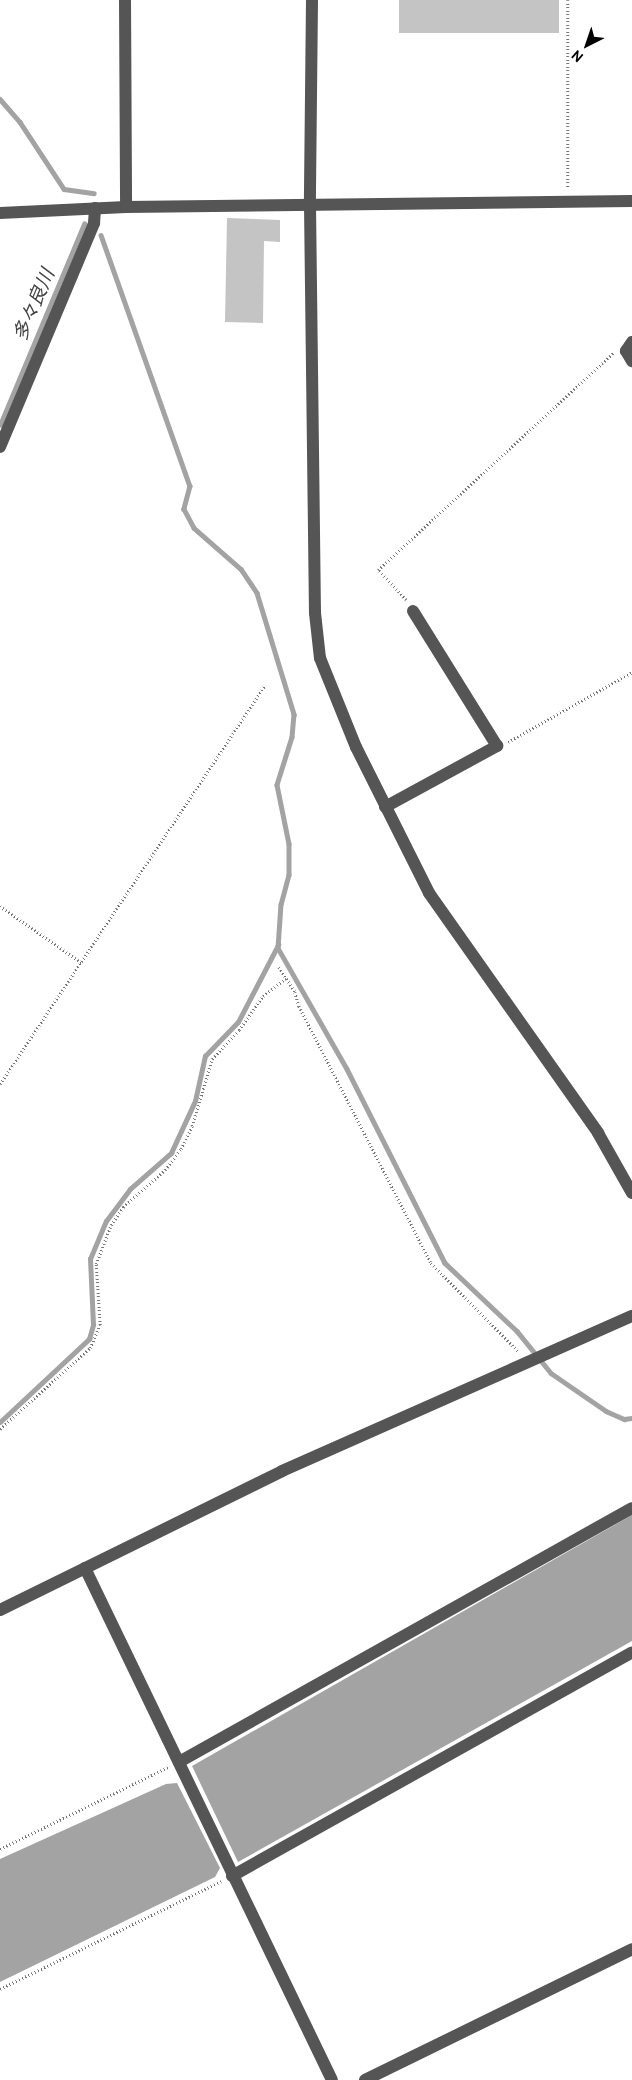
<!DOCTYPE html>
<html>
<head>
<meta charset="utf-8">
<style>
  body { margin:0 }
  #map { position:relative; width:632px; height:2080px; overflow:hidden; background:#fff; font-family:Cabin,"Noto Sans JP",sans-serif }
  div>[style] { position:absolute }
  .water>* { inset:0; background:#a3a3a3 }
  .stream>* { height:4.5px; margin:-2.25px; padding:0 2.25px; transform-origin:2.25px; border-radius:2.25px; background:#a3a3a3 }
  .building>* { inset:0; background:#c4c4c4; transform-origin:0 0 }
  .path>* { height:2.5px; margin-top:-1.25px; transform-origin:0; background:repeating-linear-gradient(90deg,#777 0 1px,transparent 0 3.5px) }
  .minor>* { height:12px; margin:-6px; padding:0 6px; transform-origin:6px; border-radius:6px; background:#555 }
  span { translate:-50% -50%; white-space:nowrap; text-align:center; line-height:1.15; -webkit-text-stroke:4px #fff; paint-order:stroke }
  .water-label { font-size:19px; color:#444; font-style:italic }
  .north { position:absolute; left:562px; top:20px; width:50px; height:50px; -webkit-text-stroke:4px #fff; paint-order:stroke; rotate:221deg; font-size:14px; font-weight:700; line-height:20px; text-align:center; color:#000 }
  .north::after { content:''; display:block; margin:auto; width:18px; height:22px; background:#000; clip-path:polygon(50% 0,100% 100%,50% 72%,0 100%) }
</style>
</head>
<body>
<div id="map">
  <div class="water">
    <div style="clip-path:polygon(632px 1515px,632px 1641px,238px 1862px,192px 1766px)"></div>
    <div style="clip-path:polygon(177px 1783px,220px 1868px,215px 1877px,0 1982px,0 1859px,166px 1784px)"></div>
  </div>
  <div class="stream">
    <div style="left:0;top:99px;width:30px;rotate:49deg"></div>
    <div style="left:20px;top:122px;width:80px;rotate:56.7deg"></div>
    <div style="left:64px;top:189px;width:30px;rotate:8deg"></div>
    <div style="left:101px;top:235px;width:266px;rotate:70.5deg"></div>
    <div style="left:190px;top:486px;width:24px;rotate:105deg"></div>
    <div style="left:184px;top:509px;width:21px;rotate:62deg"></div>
    <div style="left:194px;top:528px;width:62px;rotate:41.1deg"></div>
    <div style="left:241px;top:569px;width:29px;rotate:56deg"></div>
    <div style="left:257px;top:593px;width:127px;rotate:73deg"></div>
    <div style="left:294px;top:714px;width:23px;rotate:95deg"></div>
    <div style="left:292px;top:737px;width:50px;rotate:107.4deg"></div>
    <div style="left:277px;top:785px;width:60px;rotate:78.5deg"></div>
    <div style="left:289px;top:844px;width:31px;rotate:90deg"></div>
    <div style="left:289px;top:875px;width:30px;rotate:105deg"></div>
    <div style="left:281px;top:904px;width:44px;rotate:93.9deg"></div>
    <div style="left:278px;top:948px;width:139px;rotate:60.3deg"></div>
    <div style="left:347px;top:1069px;width:217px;rotate:63.2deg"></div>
    <div style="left:445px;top:1263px;width:99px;rotate:43.4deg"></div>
    <div style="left:517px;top:1331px;width:54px;rotate:51deg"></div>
    <div style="left:551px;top:1373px;width:67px;rotate:34.6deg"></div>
    <div style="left:606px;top:1411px;width:20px;rotate:24deg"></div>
    <div style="left:624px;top:1419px;width:8px;rotate:-7deg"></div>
    <div style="left:0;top:425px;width:218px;rotate:-67.3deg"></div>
    <div style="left:0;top:1422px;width:122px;rotate:-43deg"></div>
    <div style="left:89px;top:1339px;width:15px;rotate:-74deg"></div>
    <div style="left:93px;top:1325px;width:66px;rotate:-92.6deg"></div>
    <div style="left:90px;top:1259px;width:41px;rotate:-67.2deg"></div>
    <div style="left:106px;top:1221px;width:40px;rotate:-53deg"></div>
    <div style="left:130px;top:1189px;width:55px;rotate:-41.3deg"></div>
    <div style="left:171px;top:1153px;width:57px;rotate:-65.2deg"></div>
    <div style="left:195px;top:1101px;width:46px;rotate:-77.5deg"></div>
    <div style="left:205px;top:1056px;width:47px;rotate:-45.9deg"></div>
    <div style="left:238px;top:1022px;width:87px;rotate:-62.5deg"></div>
  </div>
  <div class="building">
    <div style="left:399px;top:0;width:160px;height:33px"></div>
    <div style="clip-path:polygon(227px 218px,280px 220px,280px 242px,264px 241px,263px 323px,225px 322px)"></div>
  </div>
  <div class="path">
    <div style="left:568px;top:0;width:188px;rotate:90deg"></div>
    <div style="left:406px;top:600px;width:41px;rotate:-133deg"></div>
    <div style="left:378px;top:570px;width:321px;rotate:-42.7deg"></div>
    <div style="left:508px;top:742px;width:142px;rotate:-29.4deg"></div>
    <div style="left:0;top:906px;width:100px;rotate:34.8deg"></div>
    <div style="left:279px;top:967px;width:30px;rotate:57deg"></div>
    <div style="left:295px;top:992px;width:15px;rotate:74deg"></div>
    <div style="left:299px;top:1006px;width:289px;rotate:62.8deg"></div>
    <div style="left:431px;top:1263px;width:124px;rotate:45.3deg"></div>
    <div style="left:0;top:1084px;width:479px;rotate:-56.4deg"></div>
    <div style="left:0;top:1429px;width:121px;rotate:-42deg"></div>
    <div style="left:90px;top:1348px;width:25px;rotate:-67deg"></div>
    <div style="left:100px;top:1325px;width:61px;rotate:-93.8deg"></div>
    <div style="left:96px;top:1264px;width:42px;rotate:-69deg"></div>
    <div style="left:111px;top:1225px;width:22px;rotate:-56deg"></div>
    <div style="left:123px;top:1207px;width:56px;rotate:-41.4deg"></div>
    <div style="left:165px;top:1170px;width:26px;rotate:-53deg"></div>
    <div style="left:181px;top:1149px;width:25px;rotate:-64deg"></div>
    <div style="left:192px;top:1126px;width:70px;rotate:-73.4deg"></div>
    <div style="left:212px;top:1059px;width:40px;rotate:-47deg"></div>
    <div style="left:239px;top:1030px;width:42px;rotate:-54.8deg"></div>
    <div style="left:263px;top:996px;width:29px;rotate:-38deg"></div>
    <div style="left:0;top:1849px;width:187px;rotate:-26deg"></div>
    <div style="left:0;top:1989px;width:246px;rotate:-26deg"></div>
  </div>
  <div class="minor">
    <div style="left:125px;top:0;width:207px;rotate:89.7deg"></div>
    <div style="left:312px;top:0;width:205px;rotate:90.6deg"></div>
    <div style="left:310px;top:205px;width:408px;rotate:89.3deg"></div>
    <div style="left:315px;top:613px;width:45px;rotate:83.7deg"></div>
    <div style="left:320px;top:658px;width:96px;rotate:68deg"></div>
    <div style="left:356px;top:747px;width:163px;rotate:63.4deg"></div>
    <div style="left:429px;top:893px;width:294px;rotate:54.8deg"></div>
    <div style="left:598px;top:1133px;width:69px;rotate:60.5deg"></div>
    <div style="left:0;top:213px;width:126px;rotate:-2.7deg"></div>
    <div style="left:126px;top:207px;width:506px;rotate:-0.68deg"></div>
    <div style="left:632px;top:342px;width:11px;rotate:124deg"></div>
    <div style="left:626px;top:351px;width:12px;rotate:59deg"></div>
    <div style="left:0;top:447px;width:243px;rotate:-67.2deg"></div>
    <div style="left:94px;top:223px;width:15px;rotate:-86deg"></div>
    <div style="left:385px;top:807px;width:128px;rotate:-28.6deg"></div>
    <div style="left:497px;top:746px;width:159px;rotate:-121.9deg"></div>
    <div style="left:85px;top:1568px;width:568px;rotate:64.25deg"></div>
    <div style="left:0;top:1610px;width:314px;rotate:-26.2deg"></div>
    <div style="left:282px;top:1471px;width:383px;rotate:-23.9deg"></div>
    <div style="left:179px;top:1762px;width:519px;rotate:-29.28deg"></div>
    <div style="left:232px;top:1876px;width:458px;rotate:-29.2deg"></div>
    <div style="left:365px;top:2080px;width:297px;rotate:-26.1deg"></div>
  </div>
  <div class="water-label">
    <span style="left:34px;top:305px;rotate:-67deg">多々良川</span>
  </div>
  <div class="north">N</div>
</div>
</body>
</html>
